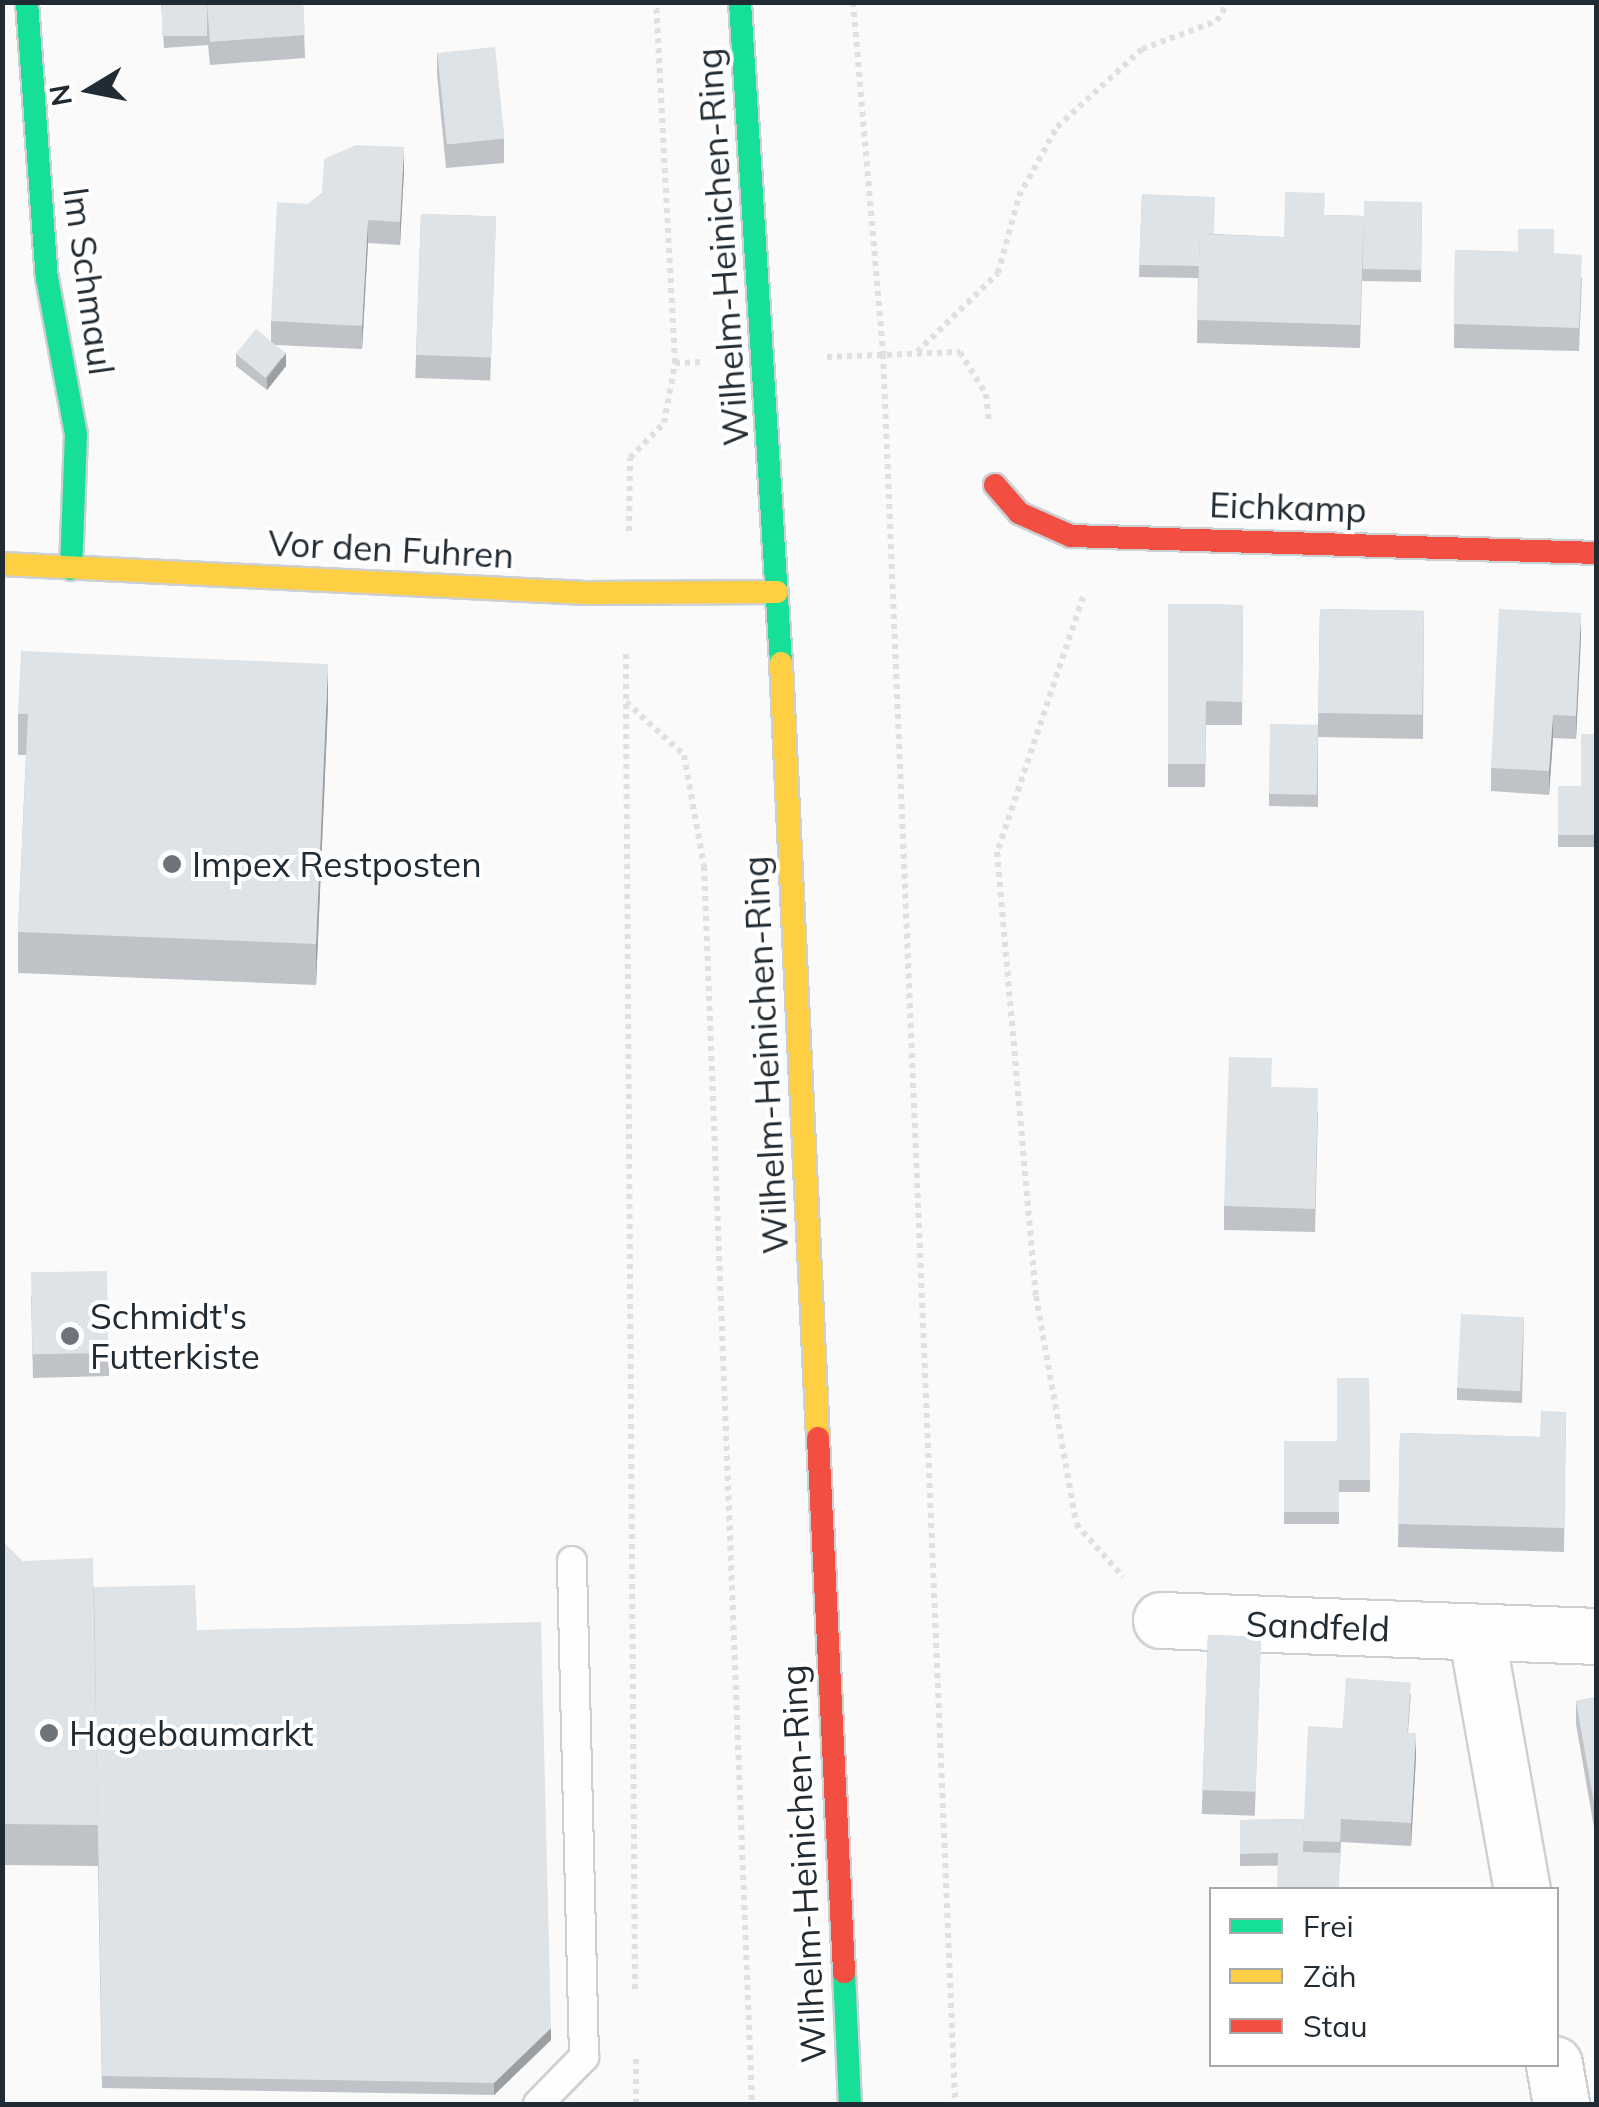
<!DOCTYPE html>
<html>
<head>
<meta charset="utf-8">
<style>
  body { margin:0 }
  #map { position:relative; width:1599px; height:2107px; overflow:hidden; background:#fafafa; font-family:Mulish,sans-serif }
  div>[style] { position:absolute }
  .path>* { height:6px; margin-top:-3px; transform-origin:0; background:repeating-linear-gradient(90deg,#e0e0e0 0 5px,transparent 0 10px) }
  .roads { filter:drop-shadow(2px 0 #cbd0d4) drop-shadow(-2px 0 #cbd0d4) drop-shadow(0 2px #cbd0d4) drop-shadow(0 -2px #cbd0d4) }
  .lane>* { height:28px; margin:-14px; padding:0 14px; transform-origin:14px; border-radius:14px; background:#fefefe }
  .street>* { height:55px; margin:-27.5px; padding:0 27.5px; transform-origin:27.5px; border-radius:27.5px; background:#fefefe }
  .fast>* { height:22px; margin:-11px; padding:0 11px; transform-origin:11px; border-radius:11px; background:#16e098 }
  .slow>* { height:22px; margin:-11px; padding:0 11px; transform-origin:11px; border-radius:11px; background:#ffcf43 }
  .jam>* { height:22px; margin:-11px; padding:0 11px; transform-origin:11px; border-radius:11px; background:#f24e42 }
  .wall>* { inset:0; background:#bfc3c7; transform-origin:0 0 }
  .shaded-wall>* { inset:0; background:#9b9fa2 }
  .building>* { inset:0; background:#dee3e7; transform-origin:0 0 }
  .dots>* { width:28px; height:28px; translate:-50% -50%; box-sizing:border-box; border:5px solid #fff; border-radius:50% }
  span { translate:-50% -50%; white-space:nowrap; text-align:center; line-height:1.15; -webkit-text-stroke:8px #fff; paint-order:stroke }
  .street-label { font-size:35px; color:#212b33 }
  .poi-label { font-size:35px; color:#212b33 }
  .left { translate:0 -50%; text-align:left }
  .frame { position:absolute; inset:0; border:5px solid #212b33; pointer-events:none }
  .legend { position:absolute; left:1209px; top:1887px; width:350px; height:180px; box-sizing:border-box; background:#fff; border:2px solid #a6aaad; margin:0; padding:12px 18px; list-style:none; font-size:30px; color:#212b33 }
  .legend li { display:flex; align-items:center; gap:20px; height:50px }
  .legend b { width:50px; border:2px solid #a6aaad }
  .north { position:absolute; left:40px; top:40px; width:100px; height:100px; -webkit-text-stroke:8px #fff; paint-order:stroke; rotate:260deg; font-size:28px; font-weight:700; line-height:40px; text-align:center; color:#212b33 }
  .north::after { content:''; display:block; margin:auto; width:35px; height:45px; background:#212b33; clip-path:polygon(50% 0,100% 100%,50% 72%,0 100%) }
</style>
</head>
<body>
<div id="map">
  <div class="path">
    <div style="left:853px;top:2px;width:353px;rotate:85.1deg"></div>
    <div style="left:883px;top:354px;width:1751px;rotate:87.64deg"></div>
    <div style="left:917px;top:352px;width:113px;rotate:-44.3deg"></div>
    <div style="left:998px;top:273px;width:80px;rotate:-74.7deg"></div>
    <div style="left:1019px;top:196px;width:79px;rotate:-61.2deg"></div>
    <div style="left:1057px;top:127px;width:115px;rotate:-42.5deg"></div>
    <div style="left:1142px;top:49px;width:80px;rotate:-20.5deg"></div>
    <div style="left:1217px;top:21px;width:22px;rotate:-60deg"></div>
    <div style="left:827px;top:357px;width:133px;rotate:-2.2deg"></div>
    <div style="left:960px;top:352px;width:49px;rotate:58.2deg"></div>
    <div style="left:986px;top:394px;width:30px;rotate:84deg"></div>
    <div style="left:675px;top:363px;width:30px;rotate:-2deg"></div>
    <div style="left:629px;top:531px;width:73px;rotate:-89.2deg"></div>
    <div style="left:630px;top:458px;width:49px;rotate:-45.8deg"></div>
    <div style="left:664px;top:423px;width:61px;rotate:-79.6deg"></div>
    <div style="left:675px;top:363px;width:361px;rotate:-93deg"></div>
    <div style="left:1083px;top:597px;width:269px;rotate:108.6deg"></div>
    <div style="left:997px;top:852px;width:446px;rotate:85deg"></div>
    <div style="left:1036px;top:1296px;width:231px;rotate:80deg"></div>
    <div style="left:1076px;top:1524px;width:71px;rotate:48.4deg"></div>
    <div style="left:626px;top:654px;width:48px;rotate:90deg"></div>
    <div style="left:626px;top:702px;width:79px;rotate:42.4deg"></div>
    <div style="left:684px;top:755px;width:113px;rotate:79.8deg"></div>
    <div style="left:704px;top:866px;width:1239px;rotate:87.78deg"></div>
    <div style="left:626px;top:704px;width:1287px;rotate:89.6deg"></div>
    <div style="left:636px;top:2059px;width:45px;rotate:90deg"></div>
  </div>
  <div class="roads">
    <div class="lane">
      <div style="left:538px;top:2104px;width:66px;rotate:-45.6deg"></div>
      <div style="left:584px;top:2057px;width:496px;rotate:-91.4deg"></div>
    </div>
    <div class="street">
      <div style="left:1161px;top:1620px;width:435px;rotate:2.1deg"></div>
      <div style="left:1476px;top:1632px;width:262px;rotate:79.9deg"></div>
      <div style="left:1554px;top:2064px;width:41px;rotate:80.1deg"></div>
    </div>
    <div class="fast">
      <div style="left:27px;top:2px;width:277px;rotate:85.9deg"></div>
      <div style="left:47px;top:278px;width:159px;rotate:79.5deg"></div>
      <div style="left:76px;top:434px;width:135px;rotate:92.1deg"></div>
      <div style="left:740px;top:2px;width:662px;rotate:86.45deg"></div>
      <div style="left:844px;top:1972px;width:132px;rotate:87.4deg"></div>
    </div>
    <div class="slow">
      <div style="left:2px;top:564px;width:585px;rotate:2.84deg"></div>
      <div style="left:586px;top:593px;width:191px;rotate:-0.3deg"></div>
      <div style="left:781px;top:663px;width:776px;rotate:87.27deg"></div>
    </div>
    <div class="jam">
      <div style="left:995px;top:485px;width:37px;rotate:49deg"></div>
      <div style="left:1019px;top:513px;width:57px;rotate:23.9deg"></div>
      <div style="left:1071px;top:536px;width:525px;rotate:1.85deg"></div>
      <div style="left:818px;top:1438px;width:535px;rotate:87.21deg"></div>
    </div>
  </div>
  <div class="wall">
    <div style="clip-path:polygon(161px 2px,303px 2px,305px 58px,210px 65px,208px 45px,164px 48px)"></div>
    <div style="clip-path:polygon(437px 52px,504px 139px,504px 163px,446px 168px,437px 75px)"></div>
    <div style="clip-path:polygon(404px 171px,400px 245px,368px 243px,362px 349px,275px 345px,286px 366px,267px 390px,236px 366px,236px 354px,271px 341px,271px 321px,308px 204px,322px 193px)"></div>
    <div style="clip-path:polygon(1142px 194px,1214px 234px,1284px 237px,1325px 215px,1364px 216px,1422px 202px,1421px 282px,1362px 281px,1360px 348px,1197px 343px,1198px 278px,1139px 277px)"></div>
    <div style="left:421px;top:214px;width:75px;height:164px;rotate:2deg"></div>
    <div style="clip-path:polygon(1455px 250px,1554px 253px,1582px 278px,1579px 351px,1454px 348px)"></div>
    <div style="clip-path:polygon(1168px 604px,1243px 605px,1242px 725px,1206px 725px,1205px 787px,1168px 787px)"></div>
    <div style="clip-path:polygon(1320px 609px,1424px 611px,1423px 739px,1318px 737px,1318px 807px,1269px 806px,1269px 794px,1318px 725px)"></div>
    <div style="clip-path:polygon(1581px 636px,1576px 739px,1553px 738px,1549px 795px,1491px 791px,1491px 768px)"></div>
    <div style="clip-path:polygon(328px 705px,316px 985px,18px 973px,18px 932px,26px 755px,18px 755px,18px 714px)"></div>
    <div style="clip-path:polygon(1596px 734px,1596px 847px,1558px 847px,1558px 786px,1581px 786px)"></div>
    <div style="clip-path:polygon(1272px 1087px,1318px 1112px,1315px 1232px,1224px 1230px,1224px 1206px)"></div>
    <div style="clip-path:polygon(31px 1296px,109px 1353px,109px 1376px,33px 1378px)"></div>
    <div style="clip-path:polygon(1524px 1317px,1522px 1403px,1457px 1400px,1457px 1388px)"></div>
    <div style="clip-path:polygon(1369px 1378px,1370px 1492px,1339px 1492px,1339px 1524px,1284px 1524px,1284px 1441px,1337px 1441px)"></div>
    <div style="clip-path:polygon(1566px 1412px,1564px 1552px,1398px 1547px,1400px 1433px,1540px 1437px)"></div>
    <div style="clip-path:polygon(2px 1541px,22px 1561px,94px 1587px,197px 1630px,551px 2040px,494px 2095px,102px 2088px,98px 1866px,2px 1865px)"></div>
    <div style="left:1208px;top:1635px;width:53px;height:179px;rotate:2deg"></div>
    <div style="clip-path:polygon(1411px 1694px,1408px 1733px,1416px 1756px,1411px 1846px,1341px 1842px,1340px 1865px,1240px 1866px,1240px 1820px,1304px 1819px,1342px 1729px)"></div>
    <div style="clip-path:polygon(1596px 1697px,1596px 1839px,1576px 1724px,1576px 1701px)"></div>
  </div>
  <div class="shaded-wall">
    <div style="clip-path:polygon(404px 147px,404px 171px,400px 245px,400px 222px)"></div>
    <div style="clip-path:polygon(368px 220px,368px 243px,362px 349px,362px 326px)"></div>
    <div style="clip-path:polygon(286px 353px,286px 366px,267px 390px,267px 378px)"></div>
    <div style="clip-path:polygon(1581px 613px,1581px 636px,1576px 739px,1576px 716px)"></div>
    <div style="clip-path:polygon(328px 664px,328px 705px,316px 985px,316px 944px)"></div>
    <div style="clip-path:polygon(1553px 715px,1553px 738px,1549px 795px,1549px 771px)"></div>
    <div style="clip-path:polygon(1416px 1733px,1416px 1756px,1411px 1846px,1411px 1823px)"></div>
    <div style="clip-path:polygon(551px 2028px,551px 2040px,494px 2095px,494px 2083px)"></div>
  </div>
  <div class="building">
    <div style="left:162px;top:2px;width:45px;height:34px"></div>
    <div style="clip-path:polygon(207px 2px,303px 2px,305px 35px,210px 42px)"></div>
    <div style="left:495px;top:47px;width:92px;height:58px;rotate:84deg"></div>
    <div style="clip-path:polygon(356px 145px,404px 147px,400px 222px,368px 220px,362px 326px,271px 321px,277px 202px,308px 204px,322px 193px,324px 159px)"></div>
    <div style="clip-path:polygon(1285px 192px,1325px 193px,1324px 215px,1364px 216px,1360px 325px,1197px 320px,1200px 234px,1284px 237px)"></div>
    <div style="clip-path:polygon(1142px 194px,1215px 197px,1214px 234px,1200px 234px,1199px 266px,1139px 265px)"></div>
    <div style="left:1364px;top:201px;width:58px;height:68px;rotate:1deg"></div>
    <div style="left:421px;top:214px;width:75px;height:141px;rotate:2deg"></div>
    <div style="clip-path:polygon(1518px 229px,1554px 229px,1554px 253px,1582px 255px,1579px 328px,1454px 324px,1455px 250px,1518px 252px)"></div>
    <div style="left:256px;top:329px;width:38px;height:32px;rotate:39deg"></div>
    <div style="clip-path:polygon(1168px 604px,1243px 605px,1242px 702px,1206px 701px,1205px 764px,1168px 764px)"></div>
    <div style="left:1320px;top:609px;width:104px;height:104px;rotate:1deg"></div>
    <div style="clip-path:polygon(1499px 609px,1581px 613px,1576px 716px,1553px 715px,1549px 771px,1491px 768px)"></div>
    <div style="clip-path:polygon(21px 651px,328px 664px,316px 944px,18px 932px,28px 714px,18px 714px)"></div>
    <div style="left:1270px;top:724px;width:48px;height:70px;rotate:1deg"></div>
    <div style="clip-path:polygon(1581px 734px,1596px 734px,1596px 835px,1558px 835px,1558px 786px,1581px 786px)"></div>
    <div style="clip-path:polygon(1229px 1057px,1272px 1058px,1271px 1087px,1318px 1088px,1315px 1209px,1224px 1206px)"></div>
    <div style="left:107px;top:1271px;width:82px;height:76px;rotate:89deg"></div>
    <div style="left:1461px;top:1314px;width:63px;height:74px;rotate:3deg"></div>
    <div style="clip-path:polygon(1337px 1378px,1369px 1378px,1370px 1480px,1339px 1480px,1339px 1512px,1284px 1512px,1284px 1441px,1337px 1441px)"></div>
    <div style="clip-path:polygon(1596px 1404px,1596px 1460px,1595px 1460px)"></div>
    <div style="clip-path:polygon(1541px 1411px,1566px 1412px,1564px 1528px,1398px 1524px,1400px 1433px,1540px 1437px)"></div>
    <div style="clip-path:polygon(2px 1541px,22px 1561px,93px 1558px,98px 1825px,2px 1824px)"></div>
    <div style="clip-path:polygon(195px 1585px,197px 1630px,541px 1622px,551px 2028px,494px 2083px,102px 2076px,94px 1587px)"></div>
    <div style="left:1208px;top:1635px;width:53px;height:155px;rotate:2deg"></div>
    <div style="left:1346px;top:1678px;width:65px;height:51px;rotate:4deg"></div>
    <div style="clip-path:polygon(1596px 1697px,1596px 1815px,1576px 1701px)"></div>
    <div style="clip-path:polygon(1308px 1726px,1416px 1733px,1411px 1823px,1341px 1819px,1340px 1842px,1303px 1841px)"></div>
    <div style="clip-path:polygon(1304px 1819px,1303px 1852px,1340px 1853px,1339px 1890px,1277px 1890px,1278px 1853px,1240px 1854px,1240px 1820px)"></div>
  </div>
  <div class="dots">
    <div style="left:172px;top:864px;background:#6d7379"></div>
    <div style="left:70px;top:1336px;background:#6d7379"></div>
    <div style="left:49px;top:1733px;background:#6d7379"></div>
  </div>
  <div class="street-label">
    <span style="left:722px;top:247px;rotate:-94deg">Wilhelm-Heinichen-Ring</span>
    <span style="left:89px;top:281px;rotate:82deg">Im Schmaul</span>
    <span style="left:1288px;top:507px;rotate:2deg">Eichkamp</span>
    <span style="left:391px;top:549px;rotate:3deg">Vor den Fuhren</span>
    <span style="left:765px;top:1055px;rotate:-93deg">Wilhelm-Heinichen-Ring</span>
    <span style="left:1318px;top:1626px;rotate:2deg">Sandfeld</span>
    <span style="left:803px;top:1864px;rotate:-93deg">Wilhelm-Heinichen-Ring</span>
  </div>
  <div class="poi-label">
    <span class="left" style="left:192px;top:864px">Impex Restposten</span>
    <span class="left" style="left:90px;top:1336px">Schmidt's<br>Futterkiste</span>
    <span class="left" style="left:69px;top:1733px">Hagebaumarkt</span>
  </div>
  <div class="frame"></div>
  <ul class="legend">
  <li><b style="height:12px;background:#16e098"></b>Frei</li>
  <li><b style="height:12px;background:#ffcf43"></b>Zäh</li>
  <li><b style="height:12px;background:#f24e42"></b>Stau</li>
  </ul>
  <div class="north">N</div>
</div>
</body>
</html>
